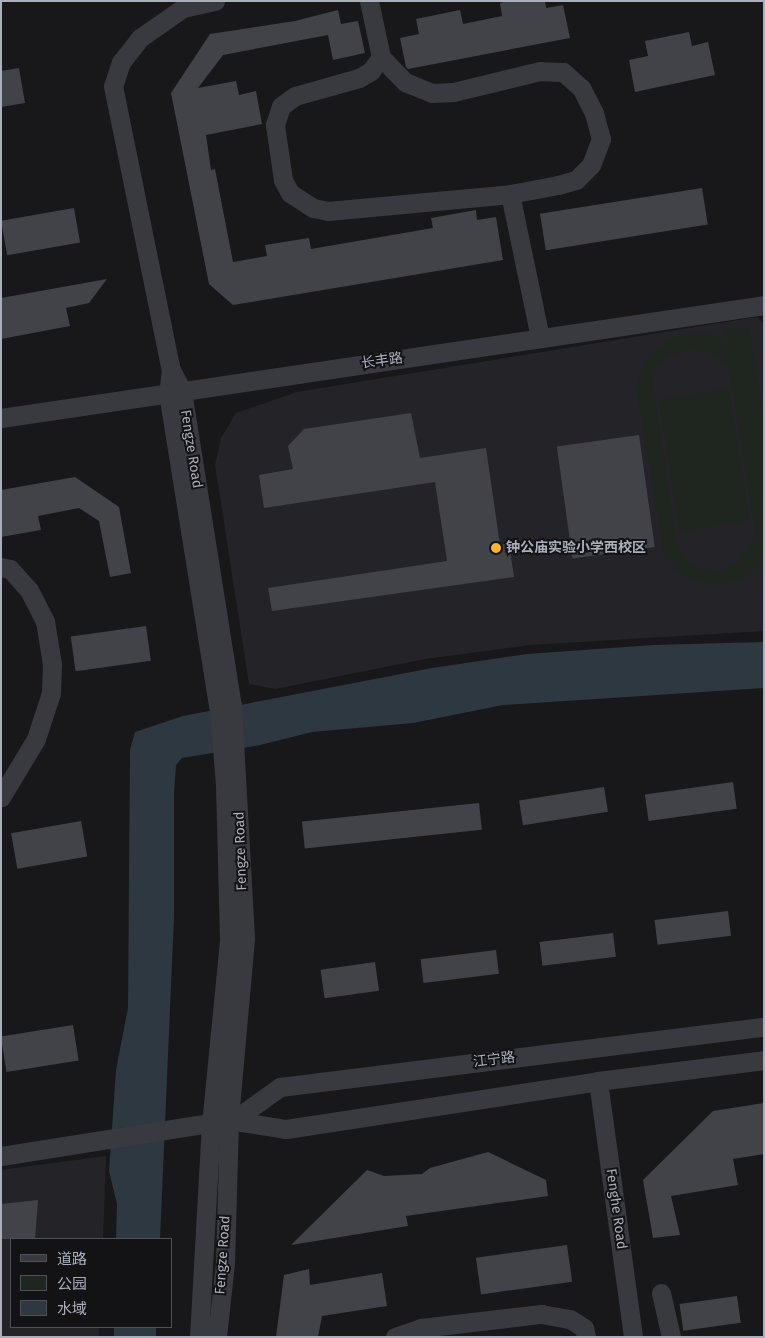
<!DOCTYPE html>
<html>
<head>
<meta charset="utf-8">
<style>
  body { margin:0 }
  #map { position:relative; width:765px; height:1338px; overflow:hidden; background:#18181b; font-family:"Fira Sans","Noto Sans SC",sans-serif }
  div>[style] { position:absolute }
  .built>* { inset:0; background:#242428 }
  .green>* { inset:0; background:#1e261f; transform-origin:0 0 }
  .water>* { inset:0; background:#2d3840; transform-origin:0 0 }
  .building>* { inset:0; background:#424348; transform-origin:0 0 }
  .minor>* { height:19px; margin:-9.5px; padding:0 9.5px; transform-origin:9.5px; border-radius:9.5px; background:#393a40 }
  .dots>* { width:14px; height:14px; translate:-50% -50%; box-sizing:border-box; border:2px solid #131316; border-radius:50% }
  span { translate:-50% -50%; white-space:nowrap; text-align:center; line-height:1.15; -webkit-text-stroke:4px #131316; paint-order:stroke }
  .street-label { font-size:14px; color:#aaafbb }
  .poi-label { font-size:14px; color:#aaafbb; font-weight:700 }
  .left { translate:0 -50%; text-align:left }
  .frame { position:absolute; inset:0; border:2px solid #aaafbb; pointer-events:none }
  .legend { position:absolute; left:10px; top:1238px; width:162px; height:90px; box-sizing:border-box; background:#131316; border:1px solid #4f5158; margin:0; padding:6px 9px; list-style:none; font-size:15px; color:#aaafbb }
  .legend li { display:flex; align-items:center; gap:10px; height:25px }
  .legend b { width:25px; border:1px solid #4f5158 }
</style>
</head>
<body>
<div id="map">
  <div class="built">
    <div style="clip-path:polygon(757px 317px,764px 324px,764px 631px,530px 645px,425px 659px,275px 689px,249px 684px,215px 465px,221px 438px,236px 413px,297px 392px)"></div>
    <div style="clip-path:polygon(106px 1156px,103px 1239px,11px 1239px,11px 1327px,99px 1327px,99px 1337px,1px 1337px,1px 1170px)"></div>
  </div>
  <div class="green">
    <div style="clip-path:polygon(evenodd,749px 327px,764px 419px,764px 579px,760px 564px,742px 580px,710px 585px,681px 574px,664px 554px,637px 389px,638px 378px,650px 353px,675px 336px,702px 332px,725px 340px,724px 331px,749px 327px,691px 349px,714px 354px,726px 365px,730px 376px,756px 537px,736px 564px,715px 572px,692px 565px,677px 545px,654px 391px,653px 378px,659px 364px,672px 355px,691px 349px)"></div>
    <div style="left:729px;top:389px;width:133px;height:71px;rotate:81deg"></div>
  </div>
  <div class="water">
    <div style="clip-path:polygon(764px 642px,764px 688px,503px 705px,413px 723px,312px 732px,260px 745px,182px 758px,176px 765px,174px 794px,174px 917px,160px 1239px,116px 1239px,117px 1204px,109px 1171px,116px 1070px,128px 1008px,130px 750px,135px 732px,183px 716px,432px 668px,527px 654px,653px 645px)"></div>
    <div style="left:114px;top:1327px;width:42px;height:10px"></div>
  </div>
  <div class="building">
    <div style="clip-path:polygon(508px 1px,545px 1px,546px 8px,563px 5px,570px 38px,408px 69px,406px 67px,400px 38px,419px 34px,416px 19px,460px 10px,463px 24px,502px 16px,500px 3px)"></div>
    <div style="clip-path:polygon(338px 10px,341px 24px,358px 21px,365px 53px,333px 60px,328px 35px,223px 55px,198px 88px,236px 81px,239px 95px,256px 91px,262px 124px,206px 135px,211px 170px,215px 169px,233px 262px,267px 256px,265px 245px,309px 238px,311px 249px,433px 228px,431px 218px,476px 210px,477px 220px,496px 217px,503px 260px,233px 305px,209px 284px,171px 93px,210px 34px,295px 21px)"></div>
    <div style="clip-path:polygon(689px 32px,692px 46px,708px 42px,715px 75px,635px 92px,629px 60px,648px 56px,645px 41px)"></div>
    <div style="clip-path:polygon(19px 68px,25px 103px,1px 107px,1px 71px)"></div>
    <div style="left:702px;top:188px;width:37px;height:164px;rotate:81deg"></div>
    <div style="left:74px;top:208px;width:35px;height:74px;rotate:80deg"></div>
    <div style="clip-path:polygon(107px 279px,89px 303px,66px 308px,70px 326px,1px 339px,1px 298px)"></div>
    <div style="clip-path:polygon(411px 413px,420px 458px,486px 448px,500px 545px,509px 543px,514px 577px,272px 611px,268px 588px,447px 561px,435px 482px,264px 508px,259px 475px,293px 469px,288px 446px,304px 429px)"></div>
    <div style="left:639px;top:435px;width:113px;height:83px;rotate:82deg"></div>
    <div style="clip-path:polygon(75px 477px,119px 507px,131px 573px,110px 577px,99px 521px,79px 508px,38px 516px,41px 530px,1px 537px,1px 490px)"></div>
    <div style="left:146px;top:626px;width:35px;height:76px;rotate:82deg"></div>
    <div style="left:733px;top:782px;width:27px;height:89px;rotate:82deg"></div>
    <div style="left:604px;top:787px;width:25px;height:86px;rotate:81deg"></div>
    <div style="left:479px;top:803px;width:27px;height:178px;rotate:84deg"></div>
    <div style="left:81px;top:821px;width:36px;height:71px;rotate:80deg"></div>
    <div style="left:728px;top:911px;width:25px;height:74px;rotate:83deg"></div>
    <div style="left:613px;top:933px;width:24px;height:74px;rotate:83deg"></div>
    <div style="left:496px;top:950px;width:24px;height:76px;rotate:83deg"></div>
    <div style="left:375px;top:962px;width:29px;height:55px;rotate:82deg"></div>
    <div style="left:73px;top:1025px;width:36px;height:73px;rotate:81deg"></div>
    <div style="clip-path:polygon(764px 1103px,764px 1154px,733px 1159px,738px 1185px,671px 1196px,680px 1235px,653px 1238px,643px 1180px,713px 1111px)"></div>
    <div style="clip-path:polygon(488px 1152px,546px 1180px,548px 1196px,406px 1216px,408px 1226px,291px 1245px,367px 1170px,384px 1176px,422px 1174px,430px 1168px)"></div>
    <div style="clip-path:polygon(38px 1200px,35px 1239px,1px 1239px,1px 1204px)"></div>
    <div style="left:567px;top:1245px;width:37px;height:92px;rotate:82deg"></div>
    <div style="clip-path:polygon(309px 1269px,310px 1285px,382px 1273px,387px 1306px,322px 1316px,318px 1337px,276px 1337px,284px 1275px)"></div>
    <div style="left:737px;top:1296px;width:27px;height:58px;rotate:82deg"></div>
  </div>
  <div class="minor">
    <div style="left:215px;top:1px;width:33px;rotate:168deg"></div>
    <div style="left:183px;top:8px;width:52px;rotate:145.1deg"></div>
    <div style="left:140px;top:38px;width:31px;rotate:128deg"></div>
    <div style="left:121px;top:62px;width:25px;rotate:108deg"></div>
    <div style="left:113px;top:86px;width:290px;rotate:78.5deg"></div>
    <div style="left:171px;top:370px;width:24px;rotate:62deg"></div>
    <div style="left:182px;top:391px;width:318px;rotate:81deg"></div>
    <div style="left:232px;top:705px;width:234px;rotate:86.8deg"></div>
    <div style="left:245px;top:939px;width:182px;rotate:95.1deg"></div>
    <div style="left:229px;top:1120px;width:143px;rotate:91.6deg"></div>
    <div style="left:225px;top:1263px;width:74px;rotate:96.2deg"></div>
    <div style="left:369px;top:1px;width:57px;rotate:77.9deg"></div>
    <div style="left:381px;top:57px;width:17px;rotate:126deg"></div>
    <div style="left:371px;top:71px;width:14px;rotate:150deg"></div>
    <div style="left:359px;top:78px;width:66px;rotate:164.3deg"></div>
    <div style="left:295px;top:96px;width:17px;rotate:144deg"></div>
    <div style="left:281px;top:106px;width:20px;rotate:108deg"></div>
    <div style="left:275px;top:125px;width:56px;rotate:81.7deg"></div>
    <div style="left:283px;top:180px;width:15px;rotate:62deg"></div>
    <div style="left:290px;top:193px;width:27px;rotate:33deg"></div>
    <div style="left:313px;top:208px;width:15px;rotate:11deg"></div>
    <div style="left:328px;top:211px;width:183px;rotate:-5.3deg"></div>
    <div style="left:510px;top:194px;width:49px;rotate:-10.6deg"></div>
    <div style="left:558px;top:185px;width:19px;rotate:-16deg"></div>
    <div style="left:576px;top:180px;width:21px;rotate:-45deg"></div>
    <div style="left:591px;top:165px;width:28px;rotate:-69deg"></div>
    <div style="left:601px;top:139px;width:27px;rotate:-105deg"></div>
    <div style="left:594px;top:113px;width:28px;rotate:-117deg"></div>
    <div style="left:581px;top:88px;width:24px;rotate:-138deg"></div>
    <div style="left:563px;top:72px;width:23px;rotate:-178deg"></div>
    <div style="left:540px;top:71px;width:89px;rotate:166.4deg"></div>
    <div style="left:453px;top:92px;width:21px;rotate:177deg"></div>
    <div style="left:432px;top:93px;width:29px;rotate:-158deg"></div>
    <div style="left:405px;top:82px;width:35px;rotate:-134deg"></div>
    <div style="left:510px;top:194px;width:147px;rotate:78.2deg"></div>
    <div style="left:171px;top:370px;width:23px;rotate:97deg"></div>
    <div style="left:168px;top:393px;width:321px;rotate:80.9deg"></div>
    <div style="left:219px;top:710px;width:75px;rotate:85.4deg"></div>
    <div style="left:225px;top:785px;width:156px;rotate:88.5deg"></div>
    <div style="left:229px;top:941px;width:183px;rotate:95.6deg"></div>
    <div style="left:211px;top:1123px;width:214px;rotate:93.2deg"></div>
    <div style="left:1px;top:418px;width:771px;rotate:-8.42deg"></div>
    <div style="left:1px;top:567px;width:9px;rotate:13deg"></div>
    <div style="left:10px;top:569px;width:28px;rotate:48deg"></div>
    <div style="left:29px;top:590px;width:35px;rotate:63deg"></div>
    <div style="left:45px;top:621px;width:44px;rotate:80.8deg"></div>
    <div style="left:52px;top:664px;width:29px;rotate:92deg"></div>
    <div style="left:51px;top:693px;width:48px;rotate:108.1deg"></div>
    <div style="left:36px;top:739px;width:68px;rotate:121.1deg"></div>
    <div style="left:598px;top:1081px;width:258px;rotate:82.2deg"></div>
    <div style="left:234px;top:1120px;width:57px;rotate:-35.7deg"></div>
    <div style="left:280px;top:1087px;width:488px;rotate:-7.1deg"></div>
    <div style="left:1px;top:1156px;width:231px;rotate:-9deg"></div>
    <div style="left:229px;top:1120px;width:58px;rotate:9deg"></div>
    <div style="left:286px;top:1129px;width:316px;rotate:-8.7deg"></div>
    <div style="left:598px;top:1081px;width:167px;rotate:-7.2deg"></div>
    <div style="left:661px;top:1293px;width:45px;rotate:77.2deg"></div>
    <div style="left:395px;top:1337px;width:28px;rotate:-19deg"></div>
    <div style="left:421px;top:1328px;width:121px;rotate:-6.7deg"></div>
    <div style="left:541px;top:1314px;width:29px;rotate:10deg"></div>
    <div style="left:570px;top:1319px;width:17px;rotate:33deg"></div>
    <div style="left:584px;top:1328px;width:9px;rotate:77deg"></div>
  </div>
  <div class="dots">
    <div style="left:496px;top:548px;background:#fbb330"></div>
  </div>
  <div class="street-label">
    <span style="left:382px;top:361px;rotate:-8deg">长丰路</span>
    <span style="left:191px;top:449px;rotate:81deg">Fengze Road</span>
    <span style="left:241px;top:851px;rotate:-92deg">Fengze Road</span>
    <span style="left:494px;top:1060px;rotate:-7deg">江宁路</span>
    <span style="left:616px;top:1209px;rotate:82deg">Fenghe Road</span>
    <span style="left:223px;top:1255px;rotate:-86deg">Fengze Road</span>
  </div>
  <div class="poi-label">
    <span class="left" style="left:506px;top:548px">钟公庙实验小学西校区</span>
  </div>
  <div class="frame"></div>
  <ul class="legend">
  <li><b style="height:6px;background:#393a40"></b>道路</li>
  <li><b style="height:14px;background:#1e261f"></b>公园</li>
  <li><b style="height:14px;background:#2d3840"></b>水域</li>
  </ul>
</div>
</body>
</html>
